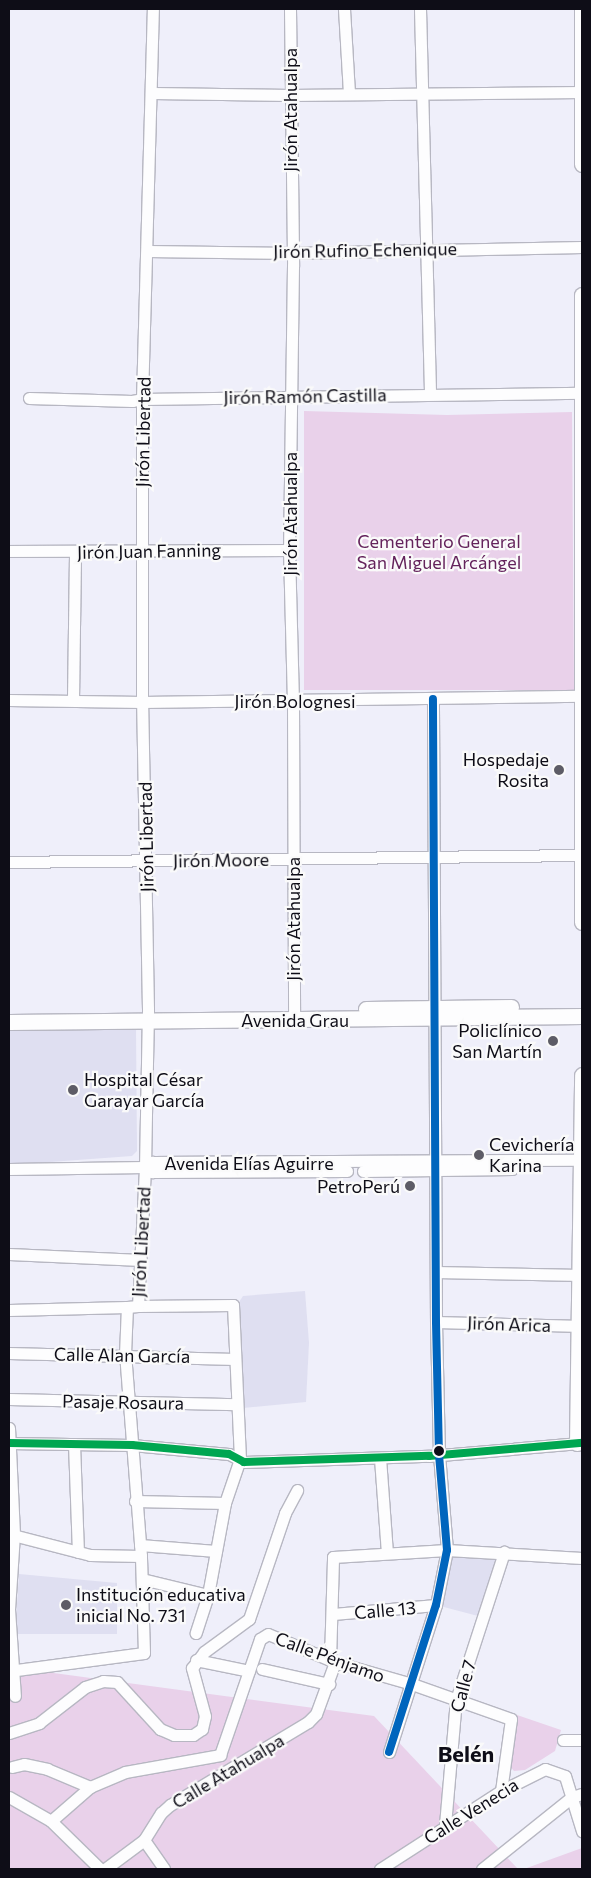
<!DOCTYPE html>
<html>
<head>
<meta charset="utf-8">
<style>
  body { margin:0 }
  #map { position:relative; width:591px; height:1878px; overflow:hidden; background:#efeffa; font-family:Commissioner,sans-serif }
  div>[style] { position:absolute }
  .built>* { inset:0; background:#dfdff1 }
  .green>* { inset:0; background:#e9d1ea }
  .roads { filter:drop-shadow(1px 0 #b7b7c2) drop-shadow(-1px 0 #b7b7c2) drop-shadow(0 1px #b7b7c2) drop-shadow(0 -1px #b7b7c2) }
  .minor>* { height:11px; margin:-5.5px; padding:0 5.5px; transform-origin:5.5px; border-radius:5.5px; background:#fdfdfe }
  .major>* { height:15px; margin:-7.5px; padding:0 7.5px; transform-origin:7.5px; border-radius:7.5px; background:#fdfdfe }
  .bus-1>* { height:8px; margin:-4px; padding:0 4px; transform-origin:4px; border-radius:4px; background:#00a651 }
  .bus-2>* { height:8px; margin:-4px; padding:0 4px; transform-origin:4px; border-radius:4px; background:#0065bd }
  .dots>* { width:14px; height:14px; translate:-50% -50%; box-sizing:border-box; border:2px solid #fafafa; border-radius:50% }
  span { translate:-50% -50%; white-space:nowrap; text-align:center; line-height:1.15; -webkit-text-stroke:4.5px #fafafa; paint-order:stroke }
  .street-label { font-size:18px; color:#0e0d17 }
  .park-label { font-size:18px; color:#64235c }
  .poi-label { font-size:18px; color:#0e0d17 }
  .right { translate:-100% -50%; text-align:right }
  .left { translate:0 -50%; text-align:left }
  .district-label { font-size:22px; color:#0e0d17; font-weight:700 }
  .frame { position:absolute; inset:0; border:10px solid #0e0d17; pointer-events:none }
</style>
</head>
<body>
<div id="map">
  <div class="built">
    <div style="clip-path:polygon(136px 1027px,137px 1151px,132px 1156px,9px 1165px,9px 1028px)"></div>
    <div style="clip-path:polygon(305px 1291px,309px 1343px,306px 1402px,243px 1408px,235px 1308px,243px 1296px)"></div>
    <div style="clip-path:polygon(449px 1553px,498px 1555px,478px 1616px,440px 1606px)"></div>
    <div style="clip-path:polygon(19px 1574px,117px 1583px,117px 1634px,15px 1634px)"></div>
  </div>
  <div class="green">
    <div style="clip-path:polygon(304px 411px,447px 415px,572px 412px,574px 690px,304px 690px)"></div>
    <div style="clip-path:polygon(9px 1667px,374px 1716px,518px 1869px,9px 1869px)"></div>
    <div style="clip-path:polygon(517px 1715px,561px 1730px,555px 1751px,525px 1770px,514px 1771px,509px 1765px,509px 1757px)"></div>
    <div style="clip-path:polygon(582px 1848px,582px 1869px,524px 1869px)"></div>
  </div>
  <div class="roads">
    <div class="minor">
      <div style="left:290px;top:9px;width:257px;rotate:89.3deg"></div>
      <div style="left:293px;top:266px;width:284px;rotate:90.8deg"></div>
      <div style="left:289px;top:550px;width:151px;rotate:88.5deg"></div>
      <div style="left:293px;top:701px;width:319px;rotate:89.8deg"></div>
      <div style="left:344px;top:9px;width:85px;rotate:86.6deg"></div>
      <div style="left:420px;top:9px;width:384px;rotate:88.5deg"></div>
      <div style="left:153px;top:93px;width:137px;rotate:0.8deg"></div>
      <div style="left:290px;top:95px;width:292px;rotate:-0.6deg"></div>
      <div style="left:148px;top:251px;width:144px;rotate:0.8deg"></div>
      <div style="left:292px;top:253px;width:290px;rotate:-1.2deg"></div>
      <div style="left:29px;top:398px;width:103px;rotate:1.7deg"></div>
      <div style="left:132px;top:401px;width:10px;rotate:-11deg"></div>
      <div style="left:142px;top:399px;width:440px;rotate:-0.8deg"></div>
      <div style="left:9px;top:551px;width:280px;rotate:-0.2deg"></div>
      <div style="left:73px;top:699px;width:147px;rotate:-89.2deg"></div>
      <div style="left:9px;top:700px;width:133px;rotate:0.9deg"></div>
      <div style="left:142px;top:702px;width:440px;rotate:-0.8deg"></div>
      <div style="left:9px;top:862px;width:573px;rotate:-0.7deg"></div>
      <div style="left:145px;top:1167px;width:9px;rotate:-36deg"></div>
      <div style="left:152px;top:1162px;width:430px;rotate:-0.3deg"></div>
      <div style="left:145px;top:1167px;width:9px;rotate:36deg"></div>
      <div style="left:152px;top:1172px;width:195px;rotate:-0.3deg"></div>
      <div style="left:9px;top:1169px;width:136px;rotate:-0.8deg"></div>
      <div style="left:363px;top:1171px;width:149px;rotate:-0.8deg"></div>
      <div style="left:9px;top:1254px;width:132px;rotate:2.6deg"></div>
      <div style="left:436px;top:1272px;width:145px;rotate:1.2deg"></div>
      <div style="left:138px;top:1306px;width:95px;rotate:-0.6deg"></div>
      <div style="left:233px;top:1305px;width:154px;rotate:87.4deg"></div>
      <div style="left:240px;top:1459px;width:46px;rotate:108.8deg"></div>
      <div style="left:225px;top:1503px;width:94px;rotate:100.5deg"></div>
      <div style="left:208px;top:1595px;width:40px;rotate:108deg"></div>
      <div style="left:9px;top:1310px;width:118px;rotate:-1.5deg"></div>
      <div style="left:436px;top:1322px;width:146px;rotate:1.6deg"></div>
      <div style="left:9px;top:1353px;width:226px;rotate:1.5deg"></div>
      <div style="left:9px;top:1399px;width:228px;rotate:1.3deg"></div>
      <div style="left:9px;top:1428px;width:106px;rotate:87.3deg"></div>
      <div style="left:14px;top:1534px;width:75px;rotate:93.8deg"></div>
      <div style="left:9px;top:1609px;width:87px;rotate:86.1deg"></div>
      <div style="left:9px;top:1443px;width:123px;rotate:0.9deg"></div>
      <div style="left:132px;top:1445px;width:97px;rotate:5.3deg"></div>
      <div style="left:229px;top:1454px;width:17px;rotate:28deg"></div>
      <div style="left:244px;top:1462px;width:185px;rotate:-1.9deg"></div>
      <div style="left:429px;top:1456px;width:154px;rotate:-4.9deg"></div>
      <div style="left:74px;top:1444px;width:108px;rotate:87.9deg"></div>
      <div style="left:380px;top:1458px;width:95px;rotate:85.8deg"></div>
      <div style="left:135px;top:1501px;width:90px;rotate:1.3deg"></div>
      <div style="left:9px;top:1534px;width:84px;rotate:14.5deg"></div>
      <div style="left:90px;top:1555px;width:51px;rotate:1.1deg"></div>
      <div style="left:140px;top:1545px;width:76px;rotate:4.5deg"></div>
      <div style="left:142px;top:1579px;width:68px;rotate:13.6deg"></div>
      <div style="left:333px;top:1614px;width:103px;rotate:-5deg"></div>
      <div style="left:196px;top:1660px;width:54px;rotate:11.7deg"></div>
      <div style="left:330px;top:1660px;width:103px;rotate:-88.3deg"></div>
      <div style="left:333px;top:1557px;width:114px;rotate:-3.5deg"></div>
      <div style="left:447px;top:1550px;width:135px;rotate:3.4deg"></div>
      <div style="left:262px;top:1669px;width:69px;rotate:12.6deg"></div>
      <div style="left:9px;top:1671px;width:136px;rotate:-7.6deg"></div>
      <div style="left:144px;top:1653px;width:97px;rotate:-91.8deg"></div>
      <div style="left:141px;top:1556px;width:203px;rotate:-94.5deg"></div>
      <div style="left:125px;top:1354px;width:47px;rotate:-87.6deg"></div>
      <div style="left:127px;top:1307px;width:11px;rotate:-5deg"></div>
      <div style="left:138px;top:1306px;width:139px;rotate:-87.1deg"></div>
      <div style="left:145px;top:1167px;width:158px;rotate:-88.9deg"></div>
      <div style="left:148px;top:1009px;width:307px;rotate:-91.1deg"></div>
      <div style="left:142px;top:702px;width:303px;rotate:-90deg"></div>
      <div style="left:142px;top:399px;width:390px;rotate:-88.4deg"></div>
      <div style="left:9px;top:1733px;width:32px;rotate:-18deg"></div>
      <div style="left:39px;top:1723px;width:58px;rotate:-38deg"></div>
      <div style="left:85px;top:1687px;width:19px;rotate:-18deg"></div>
      <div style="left:103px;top:1681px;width:14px;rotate:4deg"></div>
      <div style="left:117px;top:1682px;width:64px;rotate:47.5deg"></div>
      <div style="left:160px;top:1729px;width:15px;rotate:23deg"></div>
      <div style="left:174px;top:1735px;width:19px"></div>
      <div style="left:193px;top:1735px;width:11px;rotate:-34deg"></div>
      <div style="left:202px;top:1729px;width:13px;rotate:-77deg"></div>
      <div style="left:205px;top:1716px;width:50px;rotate:-105.2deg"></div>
      <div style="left:192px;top:1668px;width:20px;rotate:-53deg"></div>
      <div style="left:204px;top:1652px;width:56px;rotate:-36.3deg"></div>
      <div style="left:249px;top:1619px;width:112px;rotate:-71.2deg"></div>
      <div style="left:285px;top:1513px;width:26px;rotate:-62deg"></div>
      <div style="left:563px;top:1740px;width:19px"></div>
      <div style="left:389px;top:1752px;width:154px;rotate:-72.3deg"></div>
      <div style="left:436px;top:1605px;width:56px;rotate:-78.7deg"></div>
      <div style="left:447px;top:1550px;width:95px;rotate:-94.8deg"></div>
      <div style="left:439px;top:1455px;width:133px;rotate:-91.3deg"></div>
      <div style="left:436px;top:1322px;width:623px;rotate:-90.28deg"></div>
      <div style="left:12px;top:1767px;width:12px;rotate:-14deg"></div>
      <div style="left:24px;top:1764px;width:24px;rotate:12deg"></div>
      <div style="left:47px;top:1769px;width:47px;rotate:22.7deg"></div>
      <div style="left:9px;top:1797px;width:48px;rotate:29.7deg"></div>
      <div style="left:51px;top:1821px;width:69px;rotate:44.4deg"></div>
      <div style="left:51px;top:1821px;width:52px;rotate:-41.1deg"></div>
      <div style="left:90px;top:1787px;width:38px;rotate:-23deg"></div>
      <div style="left:125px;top:1772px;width:97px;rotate:-10.1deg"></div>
      <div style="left:220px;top:1755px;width:123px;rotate:-71deg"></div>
      <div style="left:260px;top:1639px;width:9px;rotate:-32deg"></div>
      <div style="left:268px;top:1634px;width:73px;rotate:22.7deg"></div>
      <div style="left:335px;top:1662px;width:80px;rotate:15.9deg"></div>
      <div style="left:412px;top:1684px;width:105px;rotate:19.5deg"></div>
      <div style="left:511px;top:1719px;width:73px;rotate:97.9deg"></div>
      <div style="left:445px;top:1825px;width:125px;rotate:-85deg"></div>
      <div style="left:456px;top:1700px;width:156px;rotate:-72deg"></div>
      <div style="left:144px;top:1840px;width:35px;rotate:55deg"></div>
      <div style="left:105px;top:1869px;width:49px;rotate:-36.6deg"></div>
      <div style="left:144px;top:1840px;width:32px;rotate:-58deg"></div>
      <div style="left:161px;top:1813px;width:12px;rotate:-42deg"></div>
      <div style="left:170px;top:1805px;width:161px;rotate:-31deg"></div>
      <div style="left:308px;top:1722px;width:11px;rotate:-45deg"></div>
      <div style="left:316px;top:1714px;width:55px;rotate:-69.9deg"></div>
      <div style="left:380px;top:1869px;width:144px;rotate:-32.8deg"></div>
      <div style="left:501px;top:1791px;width:49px;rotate:-26.6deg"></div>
      <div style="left:545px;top:1769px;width:21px;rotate:19deg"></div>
      <div style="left:565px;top:1776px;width:58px;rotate:72.8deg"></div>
      <div style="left:482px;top:1869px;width:115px;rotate:-38.7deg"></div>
      <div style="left:572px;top:1797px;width:10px;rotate:-17deg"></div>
    </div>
    <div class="major">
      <div style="left:582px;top:9px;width:155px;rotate:90deg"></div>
      <div style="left:582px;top:295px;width:627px;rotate:90deg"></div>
      <div style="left:366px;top:1009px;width:145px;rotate:-0.8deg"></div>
      <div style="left:9px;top:1022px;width:573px;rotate:-0.6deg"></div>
      <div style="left:577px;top:1443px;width:368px;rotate:-89.2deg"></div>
    </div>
  </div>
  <div class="bus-1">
    <div style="left:9px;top:1443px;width:123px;rotate:0.9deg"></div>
    <div style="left:132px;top:1445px;width:97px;rotate:5.3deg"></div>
    <div style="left:229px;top:1454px;width:17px;rotate:28deg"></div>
    <div style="left:244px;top:1462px;width:185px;rotate:-1.9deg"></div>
    <div style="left:429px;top:1456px;width:154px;rotate:-4.9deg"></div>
  </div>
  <div class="bus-2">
    <div style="left:389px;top:1752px;width:154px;rotate:-72.3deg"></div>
    <div style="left:436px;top:1605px;width:56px;rotate:-78.7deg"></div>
    <div style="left:447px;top:1550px;width:95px;rotate:-94.8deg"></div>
    <div style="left:439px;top:1455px;width:133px;rotate:-91.3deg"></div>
    <div style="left:436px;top:1322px;width:623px;rotate:-90.28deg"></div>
  </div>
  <div class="dots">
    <div style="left:559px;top:770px;background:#5d5c66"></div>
    <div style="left:553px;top:1041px;background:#5d5c66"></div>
    <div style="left:73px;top:1090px;background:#5d5c66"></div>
    <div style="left:479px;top:1155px;background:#5d5c66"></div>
    <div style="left:410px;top:1186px;background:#5d5c66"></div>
    <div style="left:439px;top:1451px;background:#0e0d17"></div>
    <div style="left:66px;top:1605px;background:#5d5c66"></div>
  </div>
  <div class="street-label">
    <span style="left:290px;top:110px;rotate:-90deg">Jirón Atahualpa</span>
    <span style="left:365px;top:250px;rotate:-1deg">Jirón Rufino Echenique</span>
    <span style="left:305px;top:396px;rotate:-1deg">Jirón Ramón Castilla</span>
    <span style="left:143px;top:432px;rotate:-89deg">Jirón Libertad</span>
    <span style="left:290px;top:514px;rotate:-90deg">Jirón Atahualpa</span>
    <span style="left:149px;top:551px;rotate:-1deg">Jirón Juan Fanning</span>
    <span style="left:295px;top:701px">Jirón Bolognesi</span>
    <span style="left:146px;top:837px;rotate:-91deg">Jirón Libertad</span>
    <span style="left:221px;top:860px;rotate:-1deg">Jirón Moore</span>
    <span style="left:293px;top:919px;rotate:-90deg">Jirón Atahualpa</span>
    <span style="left:295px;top:1020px">Avenida Grau</span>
    <span style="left:249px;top:1163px">Avenida Elías Aguirre</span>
    <span style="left:141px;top:1242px;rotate:-87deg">Jirón Libertad</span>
    <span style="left:509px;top:1324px;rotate:2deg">Jirón Arica</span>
    <span style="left:122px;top:1355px;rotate:1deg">Calle Alan García</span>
    <span style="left:123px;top:1402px;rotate:1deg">Pasaje Rosaura</span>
    <span style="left:385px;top:1610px;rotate:-5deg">Calle 13</span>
    <span style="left:330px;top:1657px;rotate:20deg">Calle Pénjamo</span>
    <span style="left:463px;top:1686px;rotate:-75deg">Calle 7</span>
    <span style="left:228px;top:1771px;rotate:-31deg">Calle Atahualpa</span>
    <span style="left:471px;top:1811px;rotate:-32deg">Calle Venecia</span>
  </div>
  <div class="park-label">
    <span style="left:439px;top:552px">Cementerio General<br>San Miguel Arcángel</span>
  </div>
  <div class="poi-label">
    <span class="right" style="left:549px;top:770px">Hospedaje<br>Rosita</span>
    <span class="right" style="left:542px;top:1041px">Policlínico<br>San Martín</span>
    <span class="left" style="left:84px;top:1090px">Hospital César<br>Garayar García</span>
    <span class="left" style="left:489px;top:1155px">Cevichería<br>Karina</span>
    <span class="right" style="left:400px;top:1186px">PetroPerú</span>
    <span class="left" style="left:76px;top:1605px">Institución educativa<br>inicial No. 731</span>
  </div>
  <div class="district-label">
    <span style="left:466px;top:1754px">Belén</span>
  </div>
  <div class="frame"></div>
</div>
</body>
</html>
